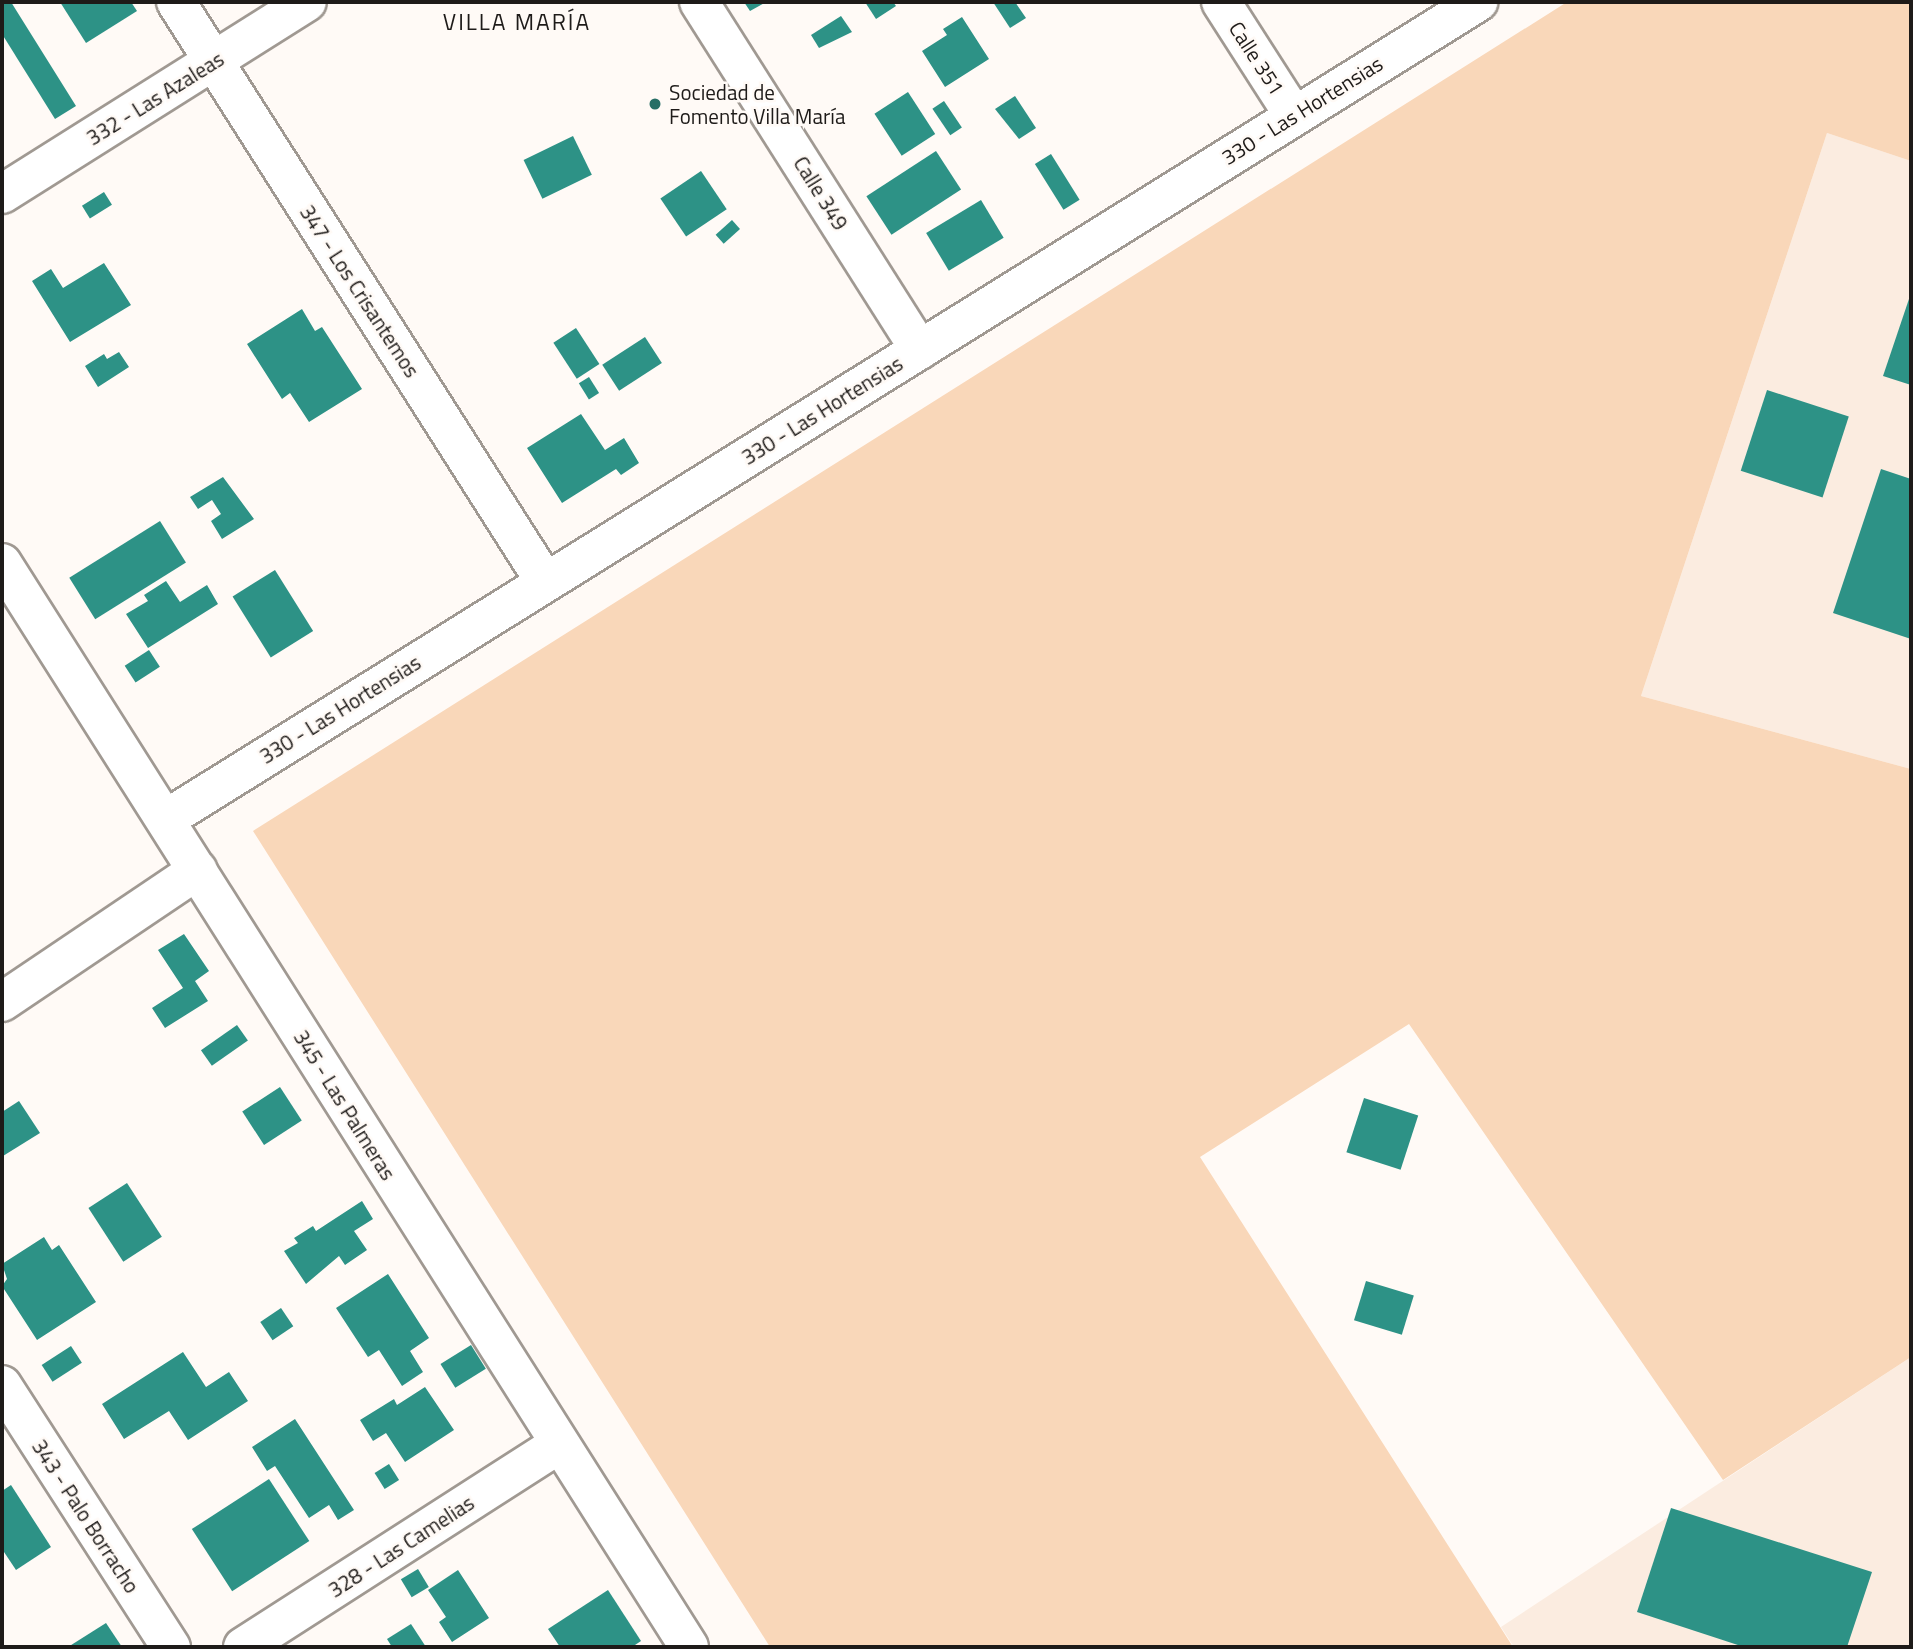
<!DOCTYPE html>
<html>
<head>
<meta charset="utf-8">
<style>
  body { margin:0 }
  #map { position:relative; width:1913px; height:1649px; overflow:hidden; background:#fffaf6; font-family:"Titillium Web",sans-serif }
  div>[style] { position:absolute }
  .built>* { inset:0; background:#fbece0 }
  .green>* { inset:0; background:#f9d7b9 }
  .building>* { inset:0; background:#2d9286; transform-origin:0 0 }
  .roads { filter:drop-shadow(2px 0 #a09992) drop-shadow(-2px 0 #a09992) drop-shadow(0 2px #a09992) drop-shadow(0 -2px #a09992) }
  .minor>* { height:38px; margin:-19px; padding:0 19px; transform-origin:19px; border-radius:19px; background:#fff }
  .dots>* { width:19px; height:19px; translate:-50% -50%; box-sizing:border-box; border:4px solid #fffaf6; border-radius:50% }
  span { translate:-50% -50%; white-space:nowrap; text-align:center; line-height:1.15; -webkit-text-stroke:5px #fffaf6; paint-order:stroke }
  .street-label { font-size:21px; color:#1e1b19 }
  .poi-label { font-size:21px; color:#1e1b19 }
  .left { translate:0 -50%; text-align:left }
  .neighbourhood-label { font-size:23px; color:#1e1b19; letter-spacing:2px }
  .frame { position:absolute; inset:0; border:4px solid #1e1b19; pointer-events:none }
</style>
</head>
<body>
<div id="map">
  <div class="built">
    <div style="clip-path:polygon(1827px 133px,1911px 161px,1911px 769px,1641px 696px)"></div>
    <div style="clip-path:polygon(1911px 1357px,1911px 1647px,1514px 1647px,1501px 1627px)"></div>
  </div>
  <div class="green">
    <div style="clip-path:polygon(1567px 2px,1911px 2px,1911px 161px,1827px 133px,1641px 696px,1911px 769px,1911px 1357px,1723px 1480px,1409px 1024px,1200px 1157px,1513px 1647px,770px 1647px,253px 831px)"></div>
  </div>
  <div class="building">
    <div style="clip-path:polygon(2px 2px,11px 2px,76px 106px,55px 119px,2px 34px)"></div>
    <div style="clip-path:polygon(60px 2px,131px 2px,137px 11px,86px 43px)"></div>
    <div style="clip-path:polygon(744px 2px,766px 2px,750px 11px)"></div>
    <div style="clip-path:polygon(865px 2px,893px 2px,896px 6px,876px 19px)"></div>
    <div style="clip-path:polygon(993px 2px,1015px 2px,1026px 18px,1010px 28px)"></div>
    <div style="clip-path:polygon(841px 16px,852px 32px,819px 48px,811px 35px)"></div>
    <div style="clip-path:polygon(962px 17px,989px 59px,945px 87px,922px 51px,947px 35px,943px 29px)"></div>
    <div style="left:908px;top:92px;width:50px;height:40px;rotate:57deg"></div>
    <div style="clip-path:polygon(1015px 96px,1036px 128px,1019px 139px,995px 109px)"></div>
    <div style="left:944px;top:101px;width:32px;height:14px;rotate:56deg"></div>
    <div style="left:573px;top:136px;width:43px;height:55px;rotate:64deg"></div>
    <div style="left:936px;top:151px;width:46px;height:83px;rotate:57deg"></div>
    <div style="left:1051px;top:154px;width:54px;height:19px;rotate:58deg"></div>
    <div style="left:701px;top:171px;width:46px;height:49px;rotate:56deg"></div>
    <div style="left:104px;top:192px;width:15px;height:26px;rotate:58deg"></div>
    <div style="left:981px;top:200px;width:44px;height:64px;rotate:59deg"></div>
    <div style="left:732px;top:220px;width:12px;height:22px;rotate:48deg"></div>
    <div style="clip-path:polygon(104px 263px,131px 305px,70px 342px,32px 281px,51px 269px,63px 288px)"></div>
    <div style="clip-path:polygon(1911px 293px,1911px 385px,1883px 376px)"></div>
    <div style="clip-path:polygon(302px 309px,315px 331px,322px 327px,362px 389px,309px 422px,290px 393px,282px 399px,247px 344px)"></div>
    <div style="left:576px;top:328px;width:43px;height:27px;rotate:57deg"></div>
    <div style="left:645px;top:337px;width:31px;height:51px;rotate:57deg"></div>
    <div style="clip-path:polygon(119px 352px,129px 367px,98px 387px,85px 366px,104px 354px,107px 359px)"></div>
    <div style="left:589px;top:377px;width:19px;height:12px;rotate:58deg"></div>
    <div style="left:1767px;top:390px;width:86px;height:85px;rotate:18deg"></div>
    <div style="clip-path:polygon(581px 414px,605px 450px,624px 438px,639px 463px,621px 475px,616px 469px,562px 503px,527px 448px)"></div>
    <div style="clip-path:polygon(1881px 469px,1911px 479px,1911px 639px,1833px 613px)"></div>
    <div style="clip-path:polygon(223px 477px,254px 519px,222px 539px,211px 521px,221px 514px,212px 500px,198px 509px,190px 497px)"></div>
    <div style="left:160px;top:521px;width:49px;height:107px;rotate:58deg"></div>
    <div style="left:275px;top:570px;width:72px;height:50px;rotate:58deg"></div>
    <div style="clip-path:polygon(166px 581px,180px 602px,207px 585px,218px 604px,148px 648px,126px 614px,148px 601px,144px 595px)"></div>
    <div style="left:149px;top:650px;width:20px;height:29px;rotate:57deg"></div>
    <div style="clip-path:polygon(184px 934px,209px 971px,195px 981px,208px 1001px,165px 1028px,152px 1008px,183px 988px,158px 950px)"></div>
    <div style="left:237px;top:1025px;width:19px;height:44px;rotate:55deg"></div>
    <div style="left:280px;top:1087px;width:40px;height:45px;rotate:57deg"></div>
    <div style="left:1364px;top:1098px;width:57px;height:57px;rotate:18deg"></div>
    <div style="clip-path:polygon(19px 1101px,40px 1133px,3px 1156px,2px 1112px)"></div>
    <div style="left:127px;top:1183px;width:64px;height:46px;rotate:57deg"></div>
    <div style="clip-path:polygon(362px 1201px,373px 1219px,354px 1231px,367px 1250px,345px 1265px,339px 1256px,306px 1284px,284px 1251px,298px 1243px,294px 1238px,313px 1226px,316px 1231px)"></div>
    <div style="clip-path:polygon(44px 1237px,52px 1250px,59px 1245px,96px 1302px,37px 1340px,2px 1286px,7px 1279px,2px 1264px)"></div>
    <div style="clip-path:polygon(388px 1274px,429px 1338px,410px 1351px,423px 1372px,402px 1386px,379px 1350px,368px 1357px,336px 1308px)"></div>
    <div style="left:1366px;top:1281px;width:50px;height:41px;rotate:17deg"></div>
    <div style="left:281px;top:1308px;width:22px;height:25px;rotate:56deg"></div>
    <div style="left:471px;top:1345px;width:28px;height:36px;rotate:58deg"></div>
    <div style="left:71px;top:1346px;width:20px;height:35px;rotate:57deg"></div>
    <div style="clip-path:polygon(183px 1352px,206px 1387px,229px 1372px,248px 1401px,188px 1440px,169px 1411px,124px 1439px,102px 1404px)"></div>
    <div style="clip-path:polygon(425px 1387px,454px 1430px,405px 1462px,386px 1433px,373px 1441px,360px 1420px,394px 1399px,397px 1405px)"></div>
    <div style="clip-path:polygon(295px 1419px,354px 1510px,338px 1520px,329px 1505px,309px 1518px,275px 1466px,267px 1471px,252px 1447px)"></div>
    <div style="left:389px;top:1464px;width:19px;height:17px;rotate:58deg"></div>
    <div style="left:269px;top:1479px;width:74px;height:92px;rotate:57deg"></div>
    <div style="clip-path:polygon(11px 1485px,51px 1547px,16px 1570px,2px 1549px,2px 1491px)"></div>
    <div style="clip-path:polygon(1671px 1508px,1872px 1572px,1847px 1647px,1744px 1647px,1637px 1612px)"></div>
    <div style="left:418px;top:1569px;width:21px;height:20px;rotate:59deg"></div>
    <div style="clip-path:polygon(458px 1570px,489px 1618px,452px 1642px,439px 1622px,446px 1617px,428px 1590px)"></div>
    <div style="clip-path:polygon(608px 1590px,641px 1641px,632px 1647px,560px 1647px,548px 1629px)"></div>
    <div style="clip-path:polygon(106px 1623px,122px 1647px,68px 1647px)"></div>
    <div style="clip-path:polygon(411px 1624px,426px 1647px,392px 1647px,387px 1639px)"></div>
  </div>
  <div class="roads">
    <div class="minor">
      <div style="left:176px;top:2px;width:685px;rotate:57.52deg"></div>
      <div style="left:699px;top:2px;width:412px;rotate:57.6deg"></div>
      <div style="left:1221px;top:2px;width:133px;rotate:57.3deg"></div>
      <div style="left:2px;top:194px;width:360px;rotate:-32.2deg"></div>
      <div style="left:2px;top:563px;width:1283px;rotate:57.63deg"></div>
      <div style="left:166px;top:819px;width:1546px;rotate:-31.91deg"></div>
      <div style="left:2px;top:1002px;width:236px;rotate:-34deg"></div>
      <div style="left:2px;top:1385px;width:312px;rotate:57.2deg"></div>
      <div style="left:243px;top:1647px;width:374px;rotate:-32.7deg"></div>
    </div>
  </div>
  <div class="dots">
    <div style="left:655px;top:104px;background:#266e65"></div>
  </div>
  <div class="street-label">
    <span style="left:1257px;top:58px;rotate:57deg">Calle 351</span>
    <span style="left:155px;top:98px;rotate:-32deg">332 - Las Azaleas</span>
    <span style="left:1302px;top:110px;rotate:-32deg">330 - Las Hortensias</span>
    <span style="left:821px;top:193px;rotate:58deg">Calle 349</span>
    <span style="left:360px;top:291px;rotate:57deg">347 - Los Crisantemos</span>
    <span style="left:822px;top:410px;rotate:-32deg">330 - Las Hortensias</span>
    <span style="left:340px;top:709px;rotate:-32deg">330 - Las Hortensias</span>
    <span style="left:345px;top:1105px;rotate:58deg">345 - Las Palmeras</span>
    <span style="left:86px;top:1516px;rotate:57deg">343 - Palo Borracho</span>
    <span style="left:401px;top:1546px;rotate:-33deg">328 - Las Camelias</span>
  </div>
  <div class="poi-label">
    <span class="left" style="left:669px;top:104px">Sociedad de<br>Fomento Villa María</span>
  </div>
  <div class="neighbourhood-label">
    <span style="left:517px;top:22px">VILLA MARÍA</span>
  </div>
  <div class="frame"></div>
</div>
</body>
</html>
